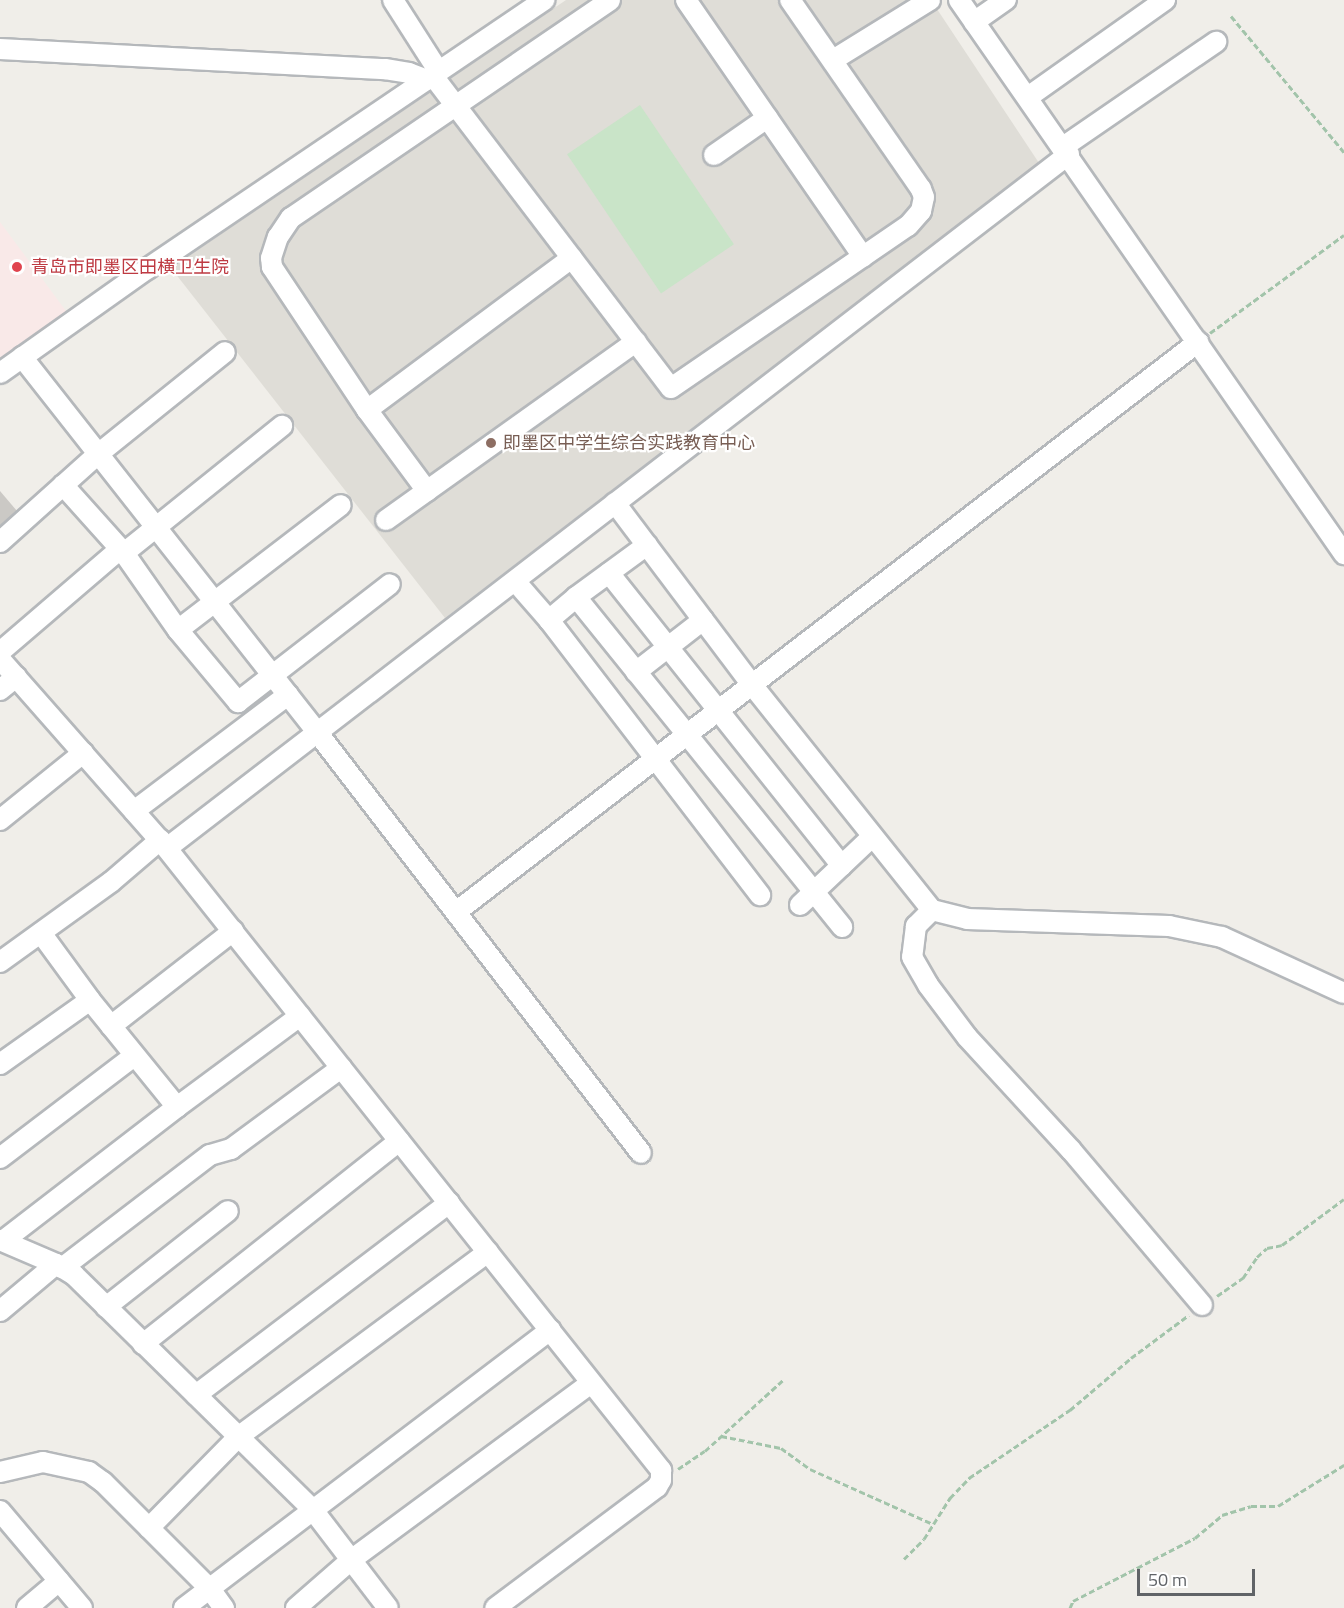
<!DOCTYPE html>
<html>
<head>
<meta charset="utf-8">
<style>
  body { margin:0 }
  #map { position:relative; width:1344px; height:1608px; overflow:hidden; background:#f0eee9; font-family:"Titillium Web","Noto Sans SC",sans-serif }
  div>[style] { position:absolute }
  .education>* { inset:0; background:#dfddd7 }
  .medical>* { inset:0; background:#f9e9e8 }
  .green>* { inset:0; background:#c9e4c8; transform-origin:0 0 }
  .building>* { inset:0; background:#cbc9c5 }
  .path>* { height:3px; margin-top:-1.5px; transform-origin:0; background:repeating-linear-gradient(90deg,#a2c4aa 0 6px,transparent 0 9px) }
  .roads { filter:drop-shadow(2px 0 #b5b8bb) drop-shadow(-2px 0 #b5b8bb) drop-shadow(0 2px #b5b8bb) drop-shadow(0 -2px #b5b8bb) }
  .minor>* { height:20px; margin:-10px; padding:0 10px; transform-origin:10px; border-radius:10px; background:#fff }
  .dots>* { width:16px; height:16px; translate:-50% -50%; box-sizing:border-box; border:3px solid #fff; border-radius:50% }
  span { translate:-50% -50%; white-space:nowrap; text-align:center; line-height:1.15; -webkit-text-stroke:4.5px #fff; paint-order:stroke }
  .health-label { font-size:18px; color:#be3a42 }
  .left { translate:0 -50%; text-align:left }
  .education-label { font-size:18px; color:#785e54 }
  .scale { position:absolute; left:1137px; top:1569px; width:118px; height:27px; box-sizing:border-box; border:3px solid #606367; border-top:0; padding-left:8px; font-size:18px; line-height:21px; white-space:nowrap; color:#606367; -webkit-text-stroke:4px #fff; paint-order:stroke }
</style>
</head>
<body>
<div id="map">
  <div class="education">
    <div style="clip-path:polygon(566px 0,931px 0,1039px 163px,445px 618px,171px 268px)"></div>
  </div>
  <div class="medical">
    <div style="clip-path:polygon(0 222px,66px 311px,0 362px)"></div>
  </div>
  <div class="green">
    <div style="left:640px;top:105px;width:168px;height:88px;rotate:56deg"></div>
  </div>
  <div class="building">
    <div style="clip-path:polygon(0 491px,17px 511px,0 526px)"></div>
  </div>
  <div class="path">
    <div style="left:1231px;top:16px;width:177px;rotate:50.3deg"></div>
    <div style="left:1210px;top:333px;width:166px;rotate:-36.2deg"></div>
    <div style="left:1217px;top:1296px;width:32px;rotate:-35deg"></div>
    <div style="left:1243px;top:1278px;width:25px;rotate:-56deg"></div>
    <div style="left:1257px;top:1257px;width:13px;rotate:-42deg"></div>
    <div style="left:1267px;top:1248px;width:15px;rotate:-11deg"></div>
    <div style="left:1282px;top:1245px;width:77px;rotate:-36.6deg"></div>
    <div style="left:721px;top:1436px;width:61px;rotate:11.3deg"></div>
    <div style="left:781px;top:1448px;width:36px;rotate:36deg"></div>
    <div style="left:810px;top:1469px;width:135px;rotate:24.1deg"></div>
    <div style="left:678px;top:1469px;width:32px;rotate:-34deg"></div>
    <div style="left:705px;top:1451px;width:105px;rotate:-42.3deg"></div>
    <div style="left:904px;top:1559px;width:28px;rotate:-45deg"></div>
    <div style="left:924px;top:1539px;width:49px;rotate:-57.6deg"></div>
    <div style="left:950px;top:1498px;width:28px;rotate:-46deg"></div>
    <div style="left:969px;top:1478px;width:122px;rotate:-34deg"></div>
    <div style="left:1070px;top:1410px;width:80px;rotate:-40.4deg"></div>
    <div style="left:1131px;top:1358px;width:72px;rotate:-36.6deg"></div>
    <div style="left:1070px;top:1608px;width:8px;rotate:-67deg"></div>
    <div style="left:1073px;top:1601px;width:137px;rotate:-27.3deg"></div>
    <div style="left:1195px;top:1538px;width:35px;rotate:-40deg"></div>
    <div style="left:1222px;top:1515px;width:30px;rotate:-17deg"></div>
    <div style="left:1251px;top:1506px;width:27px"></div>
    <div style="left:1278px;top:1506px;width:78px;rotate:-31.8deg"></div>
  </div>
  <div class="roads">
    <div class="minor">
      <div style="left:393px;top:0;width:85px;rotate:57.4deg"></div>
      <div style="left:686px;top:0;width:312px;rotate:55.4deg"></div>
      <div style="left:959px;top:0;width:675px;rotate:55.2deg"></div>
      <div style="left:974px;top:22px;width:39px;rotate:-35deg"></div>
      <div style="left:0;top:49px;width:386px;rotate:3deg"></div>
      <div style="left:385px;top:69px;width:24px;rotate:9deg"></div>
      <div style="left:409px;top:73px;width:19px;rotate:21deg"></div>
      <div style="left:833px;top:60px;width:114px;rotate:-31.7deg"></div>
      <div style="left:433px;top:76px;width:392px;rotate:52.7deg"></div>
      <div style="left:671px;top:388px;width:287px;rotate:-34.4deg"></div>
      <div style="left:908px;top:226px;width:20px;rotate:-49deg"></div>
      <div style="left:921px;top:211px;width:14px;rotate:-78deg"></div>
      <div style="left:924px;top:197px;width:9px;rotate:-111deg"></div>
      <div style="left:921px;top:189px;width:230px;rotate:-124.7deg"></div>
      <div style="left:1028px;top:97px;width:168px;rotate:-35.3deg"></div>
      <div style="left:1063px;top:147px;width:186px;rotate:-34.5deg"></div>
      <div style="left:714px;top:155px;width:65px;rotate:-34.9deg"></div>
      <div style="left:22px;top:357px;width:477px;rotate:51.8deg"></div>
      <div style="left:317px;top:732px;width:531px;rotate:52.42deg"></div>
      <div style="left:0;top:373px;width:180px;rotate:-35.3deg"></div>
      <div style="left:147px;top:269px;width:480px;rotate:-34.1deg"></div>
      <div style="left:367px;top:410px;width:255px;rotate:-36.6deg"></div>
      <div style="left:63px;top:485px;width:91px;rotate:48.1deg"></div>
      <div style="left:124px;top:553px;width:94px;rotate:55deg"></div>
      <div style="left:178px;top:630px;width:94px;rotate:50.2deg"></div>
      <div style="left:238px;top:702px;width:192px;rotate:-37.8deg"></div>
      <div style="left:427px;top:491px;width:101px;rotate:-126.5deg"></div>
      <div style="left:367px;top:410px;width:172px;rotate:-123.6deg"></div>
      <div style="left:272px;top:267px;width:9px;rotate:-96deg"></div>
      <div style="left:271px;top:258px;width:22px;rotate:-72deg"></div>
      <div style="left:278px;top:237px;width:23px;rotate:-56deg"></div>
      <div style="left:291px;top:218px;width:386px;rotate:-34.3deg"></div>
      <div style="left:615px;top:503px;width:229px;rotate:53deg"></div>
      <div style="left:753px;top:686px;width:287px;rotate:51.4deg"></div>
      <div style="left:932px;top:910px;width:36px;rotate:14deg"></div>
      <div style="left:967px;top:919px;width:202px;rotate:2deg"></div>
      <div style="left:1169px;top:926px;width:54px;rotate:11.7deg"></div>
      <div style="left:1222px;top:937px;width:134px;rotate:24.7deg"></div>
      <div style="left:386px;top:520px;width:307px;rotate:-35.5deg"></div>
      <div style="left:0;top:542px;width:130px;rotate:-41.9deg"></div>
      <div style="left:97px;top:455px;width:164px;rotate:-38.8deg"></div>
      <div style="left:124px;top:553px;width:203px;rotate:-38.8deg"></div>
      <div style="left:609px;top:573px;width:374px;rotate:51.5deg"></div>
      <div style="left:515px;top:581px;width:52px;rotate:48.9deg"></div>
      <div style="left:549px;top:620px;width:347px;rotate:52.5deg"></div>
      <div style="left:576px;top:597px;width:424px;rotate:51.1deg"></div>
      <div style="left:549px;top:620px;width:35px;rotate:-40deg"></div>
      <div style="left:576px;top:597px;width:88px;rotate:-36.2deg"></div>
      <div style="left:178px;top:630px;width:205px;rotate:-37.5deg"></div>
      <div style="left:0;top:652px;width:158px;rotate:-40.6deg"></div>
      <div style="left:0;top:659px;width:248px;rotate:48.6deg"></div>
      <div style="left:164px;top:845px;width:799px;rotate:51.51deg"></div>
      <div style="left:661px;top:1470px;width:10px;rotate:90deg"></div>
      <div style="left:661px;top:1480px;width:8px;rotate:120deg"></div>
      <div style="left:657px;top:1487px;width:202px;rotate:143.2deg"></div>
      <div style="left:636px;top:672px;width:85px;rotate:-37.8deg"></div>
      <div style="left:0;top:690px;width:21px;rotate:-39deg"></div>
      <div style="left:134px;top:811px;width:193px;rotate:-37deg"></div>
      <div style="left:0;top:820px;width:107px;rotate:-38.9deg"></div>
      <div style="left:167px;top:848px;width:1138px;rotate:-37.57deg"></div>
      <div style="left:800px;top:905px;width:100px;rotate:-43.4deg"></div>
      <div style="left:932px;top:910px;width:23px;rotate:135deg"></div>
      <div style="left:916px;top:926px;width:31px;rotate:97deg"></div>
      <div style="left:912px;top:957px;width:32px;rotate:60deg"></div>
      <div style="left:928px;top:985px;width:65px;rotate:53.1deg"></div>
      <div style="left:967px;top:1037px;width:154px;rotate:47.4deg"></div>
      <div style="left:1071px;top:1150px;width:203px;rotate:49.8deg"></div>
      <div style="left:456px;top:912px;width:936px;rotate:-37.53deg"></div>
      <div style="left:41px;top:933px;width:83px;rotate:53.8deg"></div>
      <div style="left:90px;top:1000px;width:138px;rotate:50.9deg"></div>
      <div style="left:0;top:962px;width:137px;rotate:-35.8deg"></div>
      <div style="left:111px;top:882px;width:65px;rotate:-40.6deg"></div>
      <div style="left:111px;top:1026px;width:155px;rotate:-37.9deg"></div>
      <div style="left:0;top:1064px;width:110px;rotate:-35.4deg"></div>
      <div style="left:0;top:1158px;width:168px;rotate:-37.3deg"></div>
      <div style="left:0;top:1240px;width:61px;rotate:23.2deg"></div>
      <div style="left:56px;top:1264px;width:21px;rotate:31deg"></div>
      <div style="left:74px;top:1275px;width:335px;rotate:44.5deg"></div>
      <div style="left:313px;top:1510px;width:123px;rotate:52.6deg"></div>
      <div style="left:3px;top:1241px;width:220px;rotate:-37.6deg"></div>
      <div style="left:177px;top:1107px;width:153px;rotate:-36.5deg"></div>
      <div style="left:62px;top:1268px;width:186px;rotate:-37.4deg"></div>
      <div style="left:210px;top:1155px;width:22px;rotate:-16deg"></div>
      <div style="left:231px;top:1149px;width:137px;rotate:-36.4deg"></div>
      <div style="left:106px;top:1307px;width:155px;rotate:-38.2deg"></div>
      <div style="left:0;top:1311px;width:73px;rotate:-40deg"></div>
      <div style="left:143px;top:1344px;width:327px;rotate:-38.4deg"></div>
      <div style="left:196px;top:1395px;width:318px;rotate:-37.2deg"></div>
      <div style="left:0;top:1472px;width:44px;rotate:-13.1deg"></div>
      <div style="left:43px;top:1462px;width:47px;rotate:12.3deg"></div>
      <div style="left:89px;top:1472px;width:17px;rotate:36deg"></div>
      <div style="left:103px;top:1482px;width:151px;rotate:45deg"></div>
      <div style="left:210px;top:1589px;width:24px;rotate:54deg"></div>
      <div style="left:0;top:1511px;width:127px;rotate:49.8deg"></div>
      <div style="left:149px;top:1528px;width:127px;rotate:-45.6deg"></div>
      <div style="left:238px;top:1437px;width:311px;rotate:-36.5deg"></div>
      <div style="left:27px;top:1608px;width:42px;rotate:-40.2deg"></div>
      <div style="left:184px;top:1608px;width:460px;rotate:-37.2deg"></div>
      <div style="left:296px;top:1608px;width:73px;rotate:-41.1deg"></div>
      <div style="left:351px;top:1560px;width:298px;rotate:-36.4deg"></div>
    </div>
  </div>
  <div class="dots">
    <div style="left:17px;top:267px;background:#e0444e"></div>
    <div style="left:491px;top:443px;background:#8d6e63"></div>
  </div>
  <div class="health-label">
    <span class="left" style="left:31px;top:267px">青岛市即墨区田横卫生院</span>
  </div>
  <div class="education-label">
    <span class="left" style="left:503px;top:443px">即墨区中学生综合实践教育中心</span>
  </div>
  <div class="scale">50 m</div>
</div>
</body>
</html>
